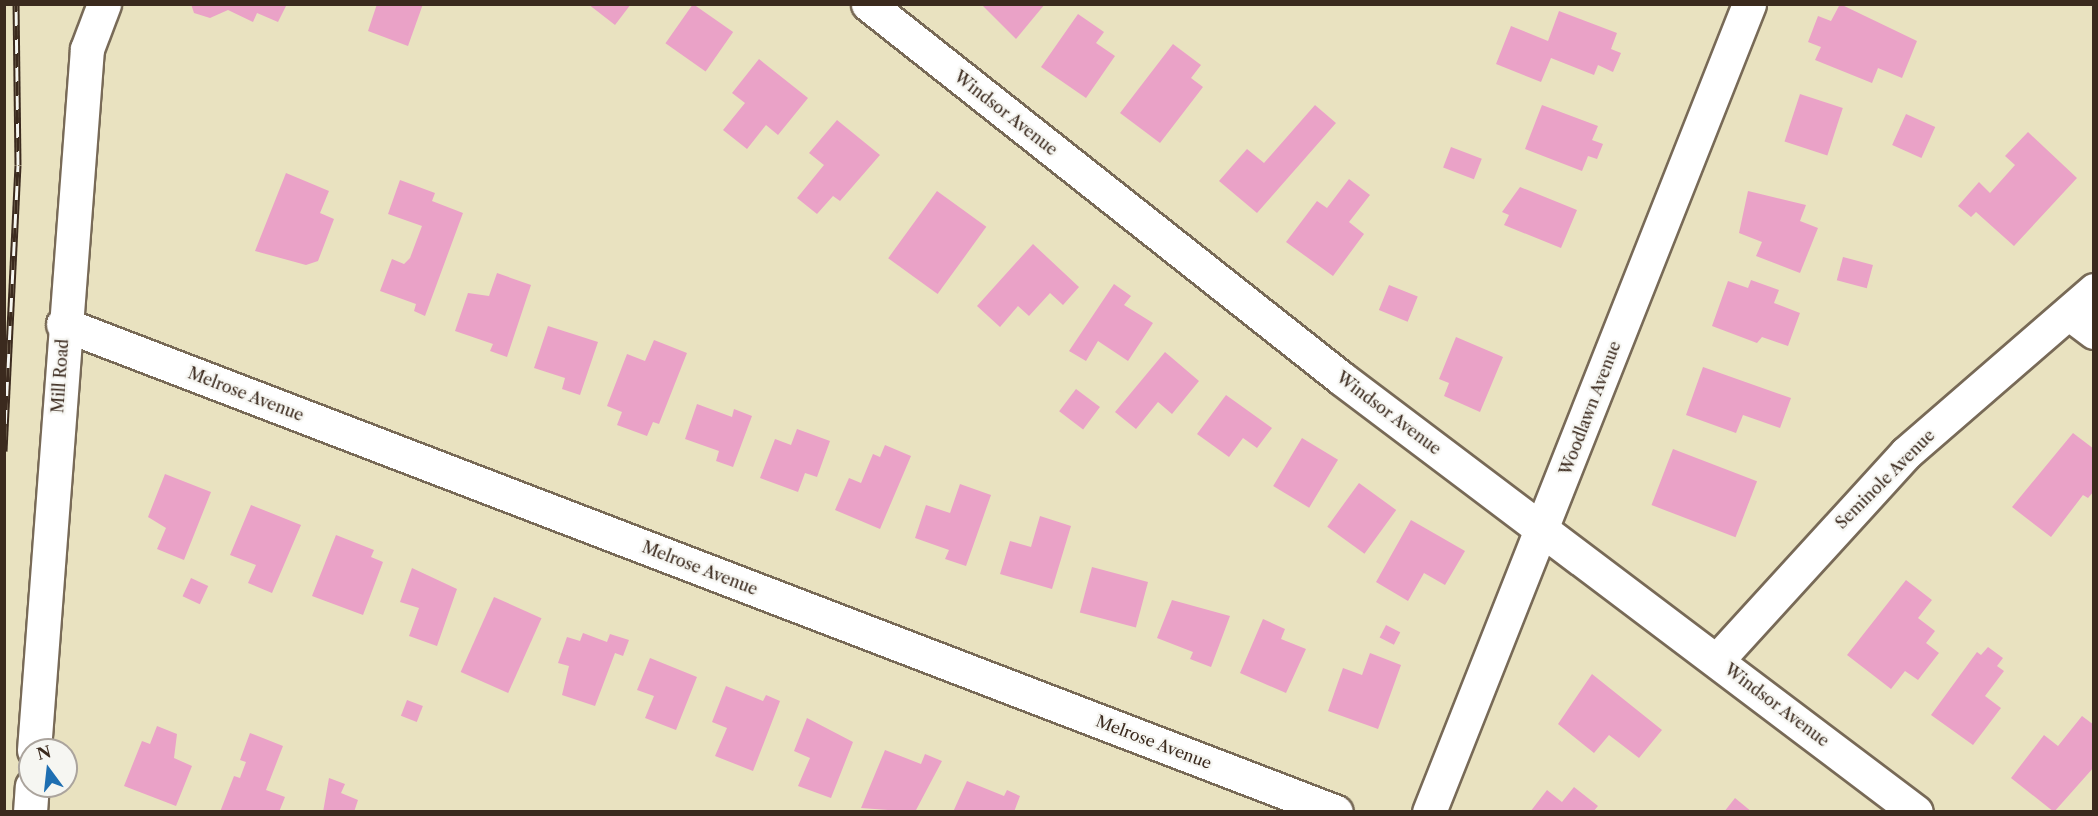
<!DOCTYPE html>
<html>
<head>
<meta charset="utf-8">
<style>
  body { margin:0 }
  #map { position:relative; width:2098px; height:816px; overflow:hidden; background:#e9e2c0; font-family:"Libre Caslon Text",serif }
  div>[style] { position:absolute }
  .building>* { inset:0; background:#eaa2c7; transform-origin:0 0 }
  .roads { filter:drop-shadow(2px 0 #786a57) drop-shadow(-2px 0 #786a57) drop-shadow(0 2px #786a57) drop-shadow(0 -2px #786a57) }
  .minor>* { height:33px; margin:-16.5px; padding:0 16.5px; transform-origin:16.5px; border-radius:16.5px; background:#fff }
  .rail>* { height:7px; margin-top:-3.5px; transform-origin:0; background:repeating-linear-gradient(90deg,#f6f6f2 0 14px,#3b2a1e 0 28px); box-sizing:border-box; border-block:2px solid #3b2a1e }
  span { translate:-50% -50%; white-space:nowrap; text-align:center; line-height:1.15; -webkit-text-stroke:4.5px #f6f6f2; paint-order:stroke }
  .street-label { font-size:16px; color:#3b2a1e }
  .frame { position:absolute; inset:0; border:6px solid #3b2a1e; pointer-events:none }
  .north { position:absolute; left:18px; top:738px; width:60px; height:60px; box-sizing:border-box; background:#f6f6f2; border:2px solid #aba49d; border-radius:50%; rotate:345deg; font-size:16px; font-weight:700; line-height:24px; text-align:center; color:#3b2a1e }
  .north::after { content:''; display:block; margin:auto; width:21px; height:27px; background:#1f6fb2; clip-path:polygon(50% 0,100% 100%,50% 72%,0 100%) }
</style>
</head>
<body>
<div id="map">
  <div class="building">
    <div style="clip-path:polygon(191px 4px,287px 4px,278px 22px,257px 13px,253px 22px,228px 10px,210px 18px,194px 13px)"></div>
    <div style="clip-path:polygon(377px 4px,423px 4px,408px 46px,368px 31px)"></div>
    <div style="clip-path:polygon(588px 4px,631px 4px,615px 25px)"></div>
    <div style="left:693px;top:4px;width:49px;height:48px;rotate:35deg"></div>
    <div style="clip-path:polygon(981px 4px,1045px 4px,1016px 39px)"></div>
    <div style="clip-path:polygon(1840px 4px,1917px 41px,1902px 78px,1878px 68px,1872px 83px,1815px 60px,1821px 47px,1808px 42px,1818px 16px,1831px 21px)"></div>
    <div style="clip-path:polygon(1559px 11px,1617px 33px,1611px 49px,1621px 53px,1613px 72px,1598px 65px,1594px 75px,1551px 58px,1541px 82px,1496px 64px,1511px 26px,1548px 41px)"></div>
    <div style="clip-path:polygon(1078px 14px,1104px 32px,1096px 43px,1115px 56px,1086px 98px,1041px 67px)"></div>
    <div style="clip-path:polygon(1173px 44px,1201px 65px,1191px 78px,1203px 87px,1160px 143px,1120px 113px)"></div>
    <div style="clip-path:polygon(759px 59px,808px 98px,778px 135px,766px 125px,747px 149px,723px 130px,745px 103px,732px 93px)"></div>
    <div style="left:1800px;top:94px;width:45px;height:50px;rotate:18deg"></div>
    <div style="clip-path:polygon(1315px 105px,1336px 123px,1257px 213px,1219px 181px,1247px 149px,1264px 163px)"></div>
    <div style="clip-path:polygon(1542px 105px,1598px 126px,1592px 140px,1603px 144px,1597px 159px,1588px 156px,1582px 171px,1525px 149px)"></div>
    <div style="left:1906px;top:114px;width:32px;height:34px;rotate:24deg"></div>
    <div style="clip-path:polygon(837px 120px,880px 155px,840px 201px,833px 196px,817px 214px,797px 198px,824px 165px,809px 153px)"></div>
    <div style="clip-path:polygon(2028px 132px,2077px 178px,2014px 246px,1976px 212px,1971px 217px,1958px 206px,1979px 182px,1990px 193px,2015px 165px,2005px 156px)"></div>
    <div style="left:1451px;top:147px;width:33px;height:22px;rotate:21deg"></div>
    <div style="clip-path:polygon(286px 173px,329px 191px,320px 213px,334px 219px,318px 261px,306px 265px,255px 251px)"></div>
    <div style="clip-path:polygon(1349px 179px,1370px 195px,1349px 222px,1364px 234px,1333px 276px,1286px 242px,1317px 201px,1327px 208px)"></div>
    <div style="clip-path:polygon(400px 180px,435px 193px,432px 201px,463px 213px,425px 316px,414px 311px,416px 304px,380px 291px,392px 259px,404px 264px,410px 258px,422px 226px,388px 214px)"></div>
    <div style="clip-path:polygon(1520px 187px,1577px 210px,1561px 248px,1504px 225px,1509px 215px,1502px 212px)"></div>
    <div style="left:937px;top:191px;width:61px;height:83px;rotate:36deg"></div>
    <div style="clip-path:polygon(1748px 191px,1806px 205px,1800px 221px,1818px 228px,1800px 273px,1756px 256px,1762px 242px,1739px 233px)"></div>
    <div style="clip-path:polygon(1033px 244px,1079px 287px,1063px 305px,1050px 293px,1029px 316px,1018px 306px,1000px 327px,977px 306px)"></div>
    <div style="left:1843px;top:257px;width:31px;height:24px;rotate:15deg"></div>
    <div style="clip-path:polygon(497px 273px,531px 285px,507px 357px,490px 351px,493px 344px,455px 331px,468px 293px,489px 296px)"></div>
    <div style="clip-path:polygon(1751px 280px,1779px 290px,1774px 303px,1800px 313px,1788px 346px,1762px 337px,1757px 343px,1712px 326px,1728px 281px,1748px 288px)"></div>
    <div style="clip-path:polygon(1114px 284px,1131px 296px,1124px 305px,1153px 323px,1128px 361px,1098px 341px,1086px 361px,1069px 351px)"></div>
    <div style="left:1389px;top:285px;width:31px;height:27px;rotate:22deg"></div>
    <div style="clip-path:polygon(548px 326px,598px 342px,580px 395px,562px 389px,565px 378px,534px 368px)"></div>
    <div style="clip-path:polygon(1456px 337px,1503px 357px,1480px 412px,1444px 396px,1449px 383px,1439px 379px)"></div>
    <div style="clip-path:polygon(654px 340px,687px 353px,659px 424px,653px 422px,647px 436px,617px 425px,622px 412px,607px 406px,627px 354px,645px 361px)"></div>
    <div style="clip-path:polygon(1165px 352px,1199px 381px,1172px 414px,1158px 402px,1136px 429px,1115px 412px)"></div>
    <div style="clip-path:polygon(1703px 367px,1791px 398px,1780px 428px,1743px 415px,1736px 433px,1686px 415px)"></div>
    <div style="left:1076px;top:389px;width:30px;height:28px;rotate:37deg"></div>
    <div style="clip-path:polygon(1226px 395px,1272px 428px,1257px 448px,1243px 438px,1229px 457px,1197px 434px)"></div>
    <div style="clip-path:polygon(697px 404px,732px 417px,734px 409px,752px 416px,733px 467px,716px 461px,719px 451px,685px 439px)"></div>
    <div style="clip-path:polygon(797px 429px,830px 441px,817px 477px,805px 473px,798px 492px,760px 478px,775px 439px,791px 445px)"></div>
    <div style="clip-path:polygon(2073px 433px,2094px 449px,2094px 491px,2088px 498px,2083px 495px,2051px 537px,2012px 507px)"></div>
    <div style="left:1302px;top:438px;width:42px;height:56px;rotate:31deg"></div>
    <div style="clip-path:polygon(885px 445px,911px 456px,880px 529px,835px 510px,849px 478px,861px 483px,873px 454px,880px 457px)"></div>
    <div style="left:1673px;top:449px;width:90px;height:60px;rotate:21deg"></div>
    <div style="clip-path:polygon(165px 474px,211px 492px,184px 560px,157px 549px,166px 528px,148px 517px)"></div>
    <div style="left:1359px;top:483px;width:46px;height:54px;rotate:36deg"></div>
    <div style="clip-path:polygon(960px 484px,991px 495px,966px 566px,945px 559px,949px 550px,915px 538px,926px 505px,950px 513px)"></div>
    <div style="clip-path:polygon(251px 505px,301px 525px,272px 593px,248px 583px,256px 565px,230px 555px)"></div>
    <div style="clip-path:polygon(1040px 516px,1071px 526px,1052px 589px,1000px 574px,1010px 541px,1031px 547px)"></div>
    <div style="clip-path:polygon(1411px 520px,1465px 551px,1445px 585px,1424px 573px,1408px 601px,1376px 582px)"></div>
    <div style="clip-path:polygon(336px 535px,374px 550px,371px 557px,383px 562px,363px 615px,312px 596px)"></div>
    <div style="left:1092px;top:567px;width:58px;height:47px;rotate:15deg"></div>
    <div style="clip-path:polygon(412px 568px,457px 589px,437px 646px,409px 636px,419px 608px,400px 602px)"></div>
    <div style="left:191px;top:578px;width:19px;height:20px;rotate:25deg"></div>
    <div style="clip-path:polygon(1906px 580px,1932px 600px,1918px 618px,1935px 631px,1926px 643px,1939px 653px,1918px 680px,1905px 671px,1891px 689px,1847px 655px)"></div>
    <div style="left:494px;top:597px;width:52px;height:82px;rotate:24deg"></div>
    <div style="clip-path:polygon(1172px 600px,1230px 616px,1211px 667px,1190px 659px,1193px 652px,1157px 638px)"></div>
    <div style="clip-path:polygon(1263px 619px,1285px 629px,1281px 639px,1306px 649px,1286px 693px,1240px 673px)"></div>
    <div style="left:1386px;top:625px;width:16px;height:14px;rotate:27deg"></div>
    <div style="clip-path:polygon(583px 633px,607px 642px,610px 634px,629px 640px,623px 656px,615px 653px,595px 706px,562px 695px,569px 666px,558px 663px,567px 637px,580px 641px)"></div>
    <div style="clip-path:polygon(1988px 647px,2003px 658px,1997px 666px,2004px 671px,1985px 696px,2001px 708px,1973px 745px,1931px 715px,1977px 652px,1981px 655px)"></div>
    <div style="clip-path:polygon(1370px 653px,1401px 665px,1378px 729px,1328px 711px,1343px 668px,1362px 675px)"></div>
    <div style="clip-path:polygon(650px 658px,697px 677px,676px 730px,645px 718px,654px 696px,637px 690px)"></div>
    <div style="clip-path:polygon(1592px 674px,1662px 730px,1639px 758px,1609px 735px,1594px 753px,1558px 724px)"></div>
    <div style="clip-path:polygon(726px 686px,763px 701px,766px 695px,780px 701px,753px 771px,715px 756px,727px 728px,712px 722px)"></div>
    <div style="left:407px;top:700px;width:17px;height:17px;rotate:21deg"></div>
    <div style="clip-path:polygon(2082px 716px,2094px 725px,2094px 767px,2054px 812px,2011px 778px,2044px 735px,2058px 746px)"></div>
    <div style="clip-path:polygon(807px 718px,853px 742px,831px 798px,798px 786px,810px 758px,794px 751px)"></div>
    <div style="clip-path:polygon(157px 726px,177px 734px,174px 758px,192px 766px,176px 806px,124px 786px,142px 741px,150px 744px)"></div>
    <div style="clip-path:polygon(250px 733px,283px 746px,266px 790px,285px 797px,279px 812px,220px 812px,234px 776px,240px 778px,246px 762px,240px 760px)"></div>
    <div style="clip-path:polygon(885px 750px,921px 764px,925px 754px,942px 761px,915px 812px,861px 808px)"></div>
    <div style="clip-path:polygon(329px 778px,345px 784px,341px 793px,358px 800px,354px 812px,323px 812px)"></div>
    <div style="clip-path:polygon(967px 781px,1004px 796px,1007px 790px,1020px 796px,1014px 812px,953px 812px)"></div>
    <div style="clip-path:polygon(1574px 787px,1598px 806px,1593px 812px,1530px 812px,1547px 790px,1562px 802px)"></div>
    <div style="clip-path:polygon(1735px 798px,1752px 812px,1724px 812px)"></div>
  </div>
  <div class="roads">
    <div class="minor">
      <div style="left:868px;top:4px;width:603px;rotate:38.33deg"></div>
      <div style="left:1341px;top:378px;width:720px;rotate:37.04deg"></div>
      <div style="left:2070px;top:314px;width:30px;rotate:37deg"></div>
      <div style="left:63px;top:324px;width:1363px;rotate:20.97deg"></div>
      <div style="left:1718px;top:659px;width:279px;rotate:-47.6deg"></div>
      <div style="left:1906px;top:453px;width:249px;rotate:-40.9deg"></div>
      <div style="left:34px;top:750px;width:703px;rotate:-85.68deg"></div>
      <div style="left:87px;top:49px;width:48px;rotate:-69.3deg"></div>
      <div style="left:30px;top:812px;width:26px;rotate:-86deg"></div>
      <div style="left:1429px;top:812px;width:869px;rotate:-68.39deg"></div>
    </div>
  </div>
  <div class="rail">
    <div style="left:4px;top:451px;width:286px;rotate:-87.2deg"></div>
    <div style="left:18px;top:165px;width:161px;rotate:-90.7deg"></div>
  </div>
  <div class="street-label">
    <span style="left:1006px;top:113px;rotate:38deg">Windsor Avenue</span>
    <span style="left:60px;top:376px;rotate:-86deg">Mill Road</span>
    <span style="left:246px;top:394px;rotate:21deg">Melrose Avenue</span>
    <span style="left:1590px;top:408px;rotate:-69deg">Woodlawn Avenue</span>
    <span style="left:1389px;top:413px;rotate:37deg">Windsor Avenue</span>
    <span style="left:1885px;top:479px;rotate:-45deg">Seminole Avenue</span>
    <span style="left:700px;top:568px;rotate:21deg">Melrose Avenue</span>
    <span style="left:1777px;top:705px;rotate:37deg">Windsor Avenue</span>
    <span style="left:1154px;top:742px;rotate:21deg">Melrose Avenue</span>
  </div>
  <div class="frame"></div>
  <div class="north">N</div>
</div>
</body>
</html>
